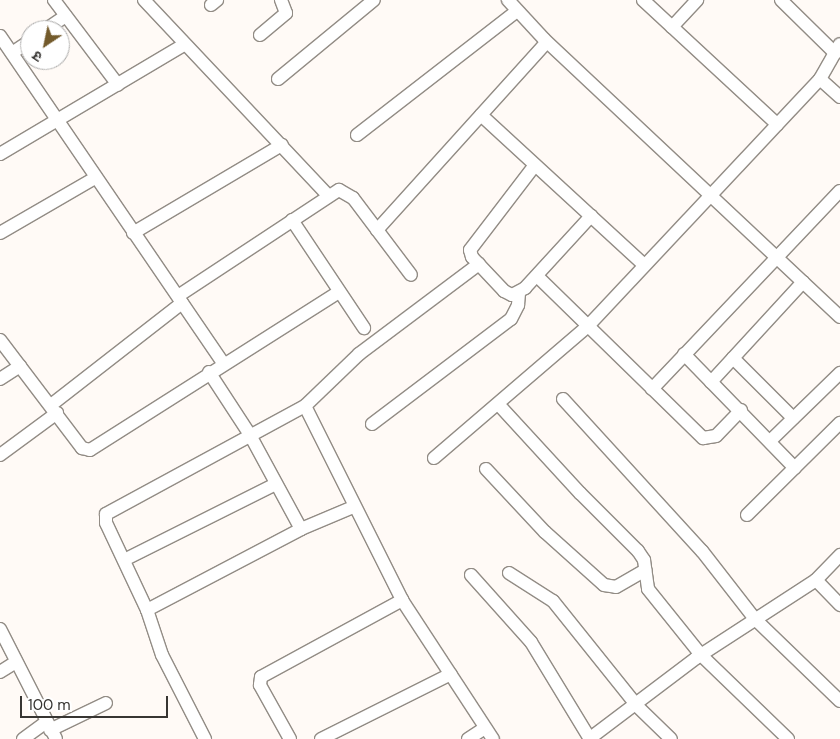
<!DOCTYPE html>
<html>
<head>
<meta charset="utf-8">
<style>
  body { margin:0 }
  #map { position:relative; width:840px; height:739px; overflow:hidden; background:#fffaf6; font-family:"DM Sans","Noto Sans Devanagari",sans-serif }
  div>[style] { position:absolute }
  .roads { filter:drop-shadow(1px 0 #928c85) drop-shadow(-1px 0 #928c85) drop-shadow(0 1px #928c85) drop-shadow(0 -1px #928c85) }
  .minor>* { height:12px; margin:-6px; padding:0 6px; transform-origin:6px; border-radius:6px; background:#fff }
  span { translate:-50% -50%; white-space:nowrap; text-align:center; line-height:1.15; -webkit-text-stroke:4.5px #fff; paint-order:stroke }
  .north { position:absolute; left:20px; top:20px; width:50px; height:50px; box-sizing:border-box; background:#fff; border:1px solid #afaead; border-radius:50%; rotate:214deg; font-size:14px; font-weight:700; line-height:20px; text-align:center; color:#373532 }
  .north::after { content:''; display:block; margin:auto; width:18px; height:22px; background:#735a2b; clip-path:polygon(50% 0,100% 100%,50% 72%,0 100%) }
  .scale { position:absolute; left:20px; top:696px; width:148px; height:22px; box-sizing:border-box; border:2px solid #373532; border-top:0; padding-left:6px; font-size:15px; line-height:18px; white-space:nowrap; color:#373532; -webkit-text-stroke:4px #fff; paint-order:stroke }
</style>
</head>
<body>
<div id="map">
  <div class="roads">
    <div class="minor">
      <div style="left:54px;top:0;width:106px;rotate:53deg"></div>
      <div style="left:144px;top:0;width:268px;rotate:46.7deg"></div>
      <div style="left:508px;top:0;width:53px;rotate:47.3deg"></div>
      <div style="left:544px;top:39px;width:406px;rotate:43.2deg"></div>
      <div style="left:643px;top:0;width:183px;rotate:42.8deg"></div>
      <div style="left:781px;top:0;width:76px;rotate:44.5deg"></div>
      <div style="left:211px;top:5px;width:8px;rotate:-40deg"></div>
      <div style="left:672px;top:27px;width:37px;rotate:-47deg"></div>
      <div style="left:45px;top:30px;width:25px;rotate:-34deg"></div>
      <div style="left:260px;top:35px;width:34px;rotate:-40deg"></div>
      <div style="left:286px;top:13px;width:14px;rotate:-111deg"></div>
      <div style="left:0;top:36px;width:396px;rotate:55.7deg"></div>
      <div style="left:12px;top:53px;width:22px;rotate:-34deg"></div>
      <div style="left:278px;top:79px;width:124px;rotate:-39.5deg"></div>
      <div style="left:820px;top:79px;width:27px;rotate:42deg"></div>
      <div style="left:481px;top:115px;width:222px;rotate:42.6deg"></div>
      <div style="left:357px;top:135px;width:202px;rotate:-37.8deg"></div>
      <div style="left:0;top:154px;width:215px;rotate:-30.7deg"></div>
      <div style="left:535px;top:165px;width:107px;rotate:127.4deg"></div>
      <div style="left:470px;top:250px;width:7px;rotate:74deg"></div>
      <div style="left:472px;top:257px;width:47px;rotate:46.7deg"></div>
      <div style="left:504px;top:291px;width:9px;rotate:27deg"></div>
      <div style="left:512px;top:295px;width:15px;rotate:-28deg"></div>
      <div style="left:525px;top:288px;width:98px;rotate:-47.5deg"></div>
      <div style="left:292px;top:220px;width:130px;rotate:56.3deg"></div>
      <div style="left:377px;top:230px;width:253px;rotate:-47.9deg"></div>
      <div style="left:0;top:233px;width:110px;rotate:-30.1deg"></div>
      <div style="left:133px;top:233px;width:173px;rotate:-30.6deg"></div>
      <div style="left:538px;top:277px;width:231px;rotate:44.3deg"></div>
      <div style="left:703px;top:438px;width:13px;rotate:-9deg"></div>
      <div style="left:716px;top:436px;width:36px;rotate:-46deg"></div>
      <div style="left:178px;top:296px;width:193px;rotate:-33.4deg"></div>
      <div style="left:339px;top:190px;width:16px;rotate:30deg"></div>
      <div style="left:353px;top:198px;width:96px;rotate:53deg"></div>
      <div style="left:0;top:340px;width:136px;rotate:52.8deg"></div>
      <div style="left:82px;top:448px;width:8px;rotate:14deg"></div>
      <div style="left:90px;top:450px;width:295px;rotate:-32.4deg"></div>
      <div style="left:684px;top:354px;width:159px;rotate:45.8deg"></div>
      <div style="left:733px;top:358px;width:85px;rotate:45deg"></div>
      <div style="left:209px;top:372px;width:75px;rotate:56.9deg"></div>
      <div style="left:250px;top:435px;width:107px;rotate:61.5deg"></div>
      <div style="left:0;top:379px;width:24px;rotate:-33deg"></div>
      <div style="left:711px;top:382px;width:136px;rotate:-47.4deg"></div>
      <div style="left:652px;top:389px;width:273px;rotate:-46.5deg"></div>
      <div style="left:563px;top:399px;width:206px;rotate:47.6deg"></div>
      <div style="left:702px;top:551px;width:86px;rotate:52.1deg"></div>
      <div style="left:755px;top:619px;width:118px;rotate:44deg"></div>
      <div style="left:51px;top:405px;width:166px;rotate:-37.9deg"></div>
      <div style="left:499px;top:405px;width:120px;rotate:47.4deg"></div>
      <div style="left:580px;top:493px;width:82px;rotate:45deg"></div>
      <div style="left:638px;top:551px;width:11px;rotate:56deg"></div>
      <div style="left:644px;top:560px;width:29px;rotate:82deg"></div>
      <div style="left:648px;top:589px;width:85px;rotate:51.2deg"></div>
      <div style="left:701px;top:655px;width:121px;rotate:44deg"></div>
      <div style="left:305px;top:406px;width:217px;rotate:63.4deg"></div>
      <div style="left:402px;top:600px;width:166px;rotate:56.8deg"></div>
      <div style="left:372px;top:424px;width:174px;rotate:-37.1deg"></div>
      <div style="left:511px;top:319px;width:16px;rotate:-63deg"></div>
      <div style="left:518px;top:305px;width:12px;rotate:-85deg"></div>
      <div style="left:770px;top:441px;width:98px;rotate:-44.2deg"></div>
      <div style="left:0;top:455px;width:71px;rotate:-36.4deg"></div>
      <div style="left:434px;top:458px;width:203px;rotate:-40.6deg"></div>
      <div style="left:588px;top:326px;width:339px;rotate:-46.8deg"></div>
      <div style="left:820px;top:79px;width:40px;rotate:-60.3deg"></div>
      <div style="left:486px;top:469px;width:86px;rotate:46.9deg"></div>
      <div style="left:545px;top:532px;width:79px;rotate:41.9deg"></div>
      <div style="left:604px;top:585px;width:12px;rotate:9deg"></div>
      <div style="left:616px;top:587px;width:34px;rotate:-30deg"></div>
      <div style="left:747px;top:515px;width:131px;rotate:-44.7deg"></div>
      <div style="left:124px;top:560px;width:170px;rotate:-26.6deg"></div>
      <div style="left:509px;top:573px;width:52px;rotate:32.5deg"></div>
      <div style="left:553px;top:601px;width:134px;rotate:51.3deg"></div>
      <div style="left:637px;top:706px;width:47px;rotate:44.1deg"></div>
      <div style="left:471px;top:575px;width:90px;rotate:48.2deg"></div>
      <div style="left:531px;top:642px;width:114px;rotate:58.7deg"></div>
      <div style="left:816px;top:580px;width:35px;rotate:46deg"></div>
      <div style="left:147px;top:610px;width:174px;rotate:-27.7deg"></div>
      <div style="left:301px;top:529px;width:56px;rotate:-22.9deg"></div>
      <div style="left:0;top:629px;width:123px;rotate:63deg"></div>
      <div style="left:0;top:672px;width:19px;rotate:-32deg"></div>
      <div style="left:50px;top:730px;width:62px;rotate:-25.7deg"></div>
      <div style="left:23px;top:739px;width:29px;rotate:-36deg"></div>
      <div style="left:205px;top:739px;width:94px;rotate:-117.1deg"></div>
      <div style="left:162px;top:655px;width:47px;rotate:-108.4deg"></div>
      <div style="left:147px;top:610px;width:96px;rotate:-115.2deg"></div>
      <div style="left:106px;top:523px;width:9px;rotate:-90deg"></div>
      <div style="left:106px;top:514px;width:226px;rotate:-28.5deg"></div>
      <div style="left:305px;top:406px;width:75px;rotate:-43.9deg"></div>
      <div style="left:359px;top:354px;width:150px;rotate:-36.9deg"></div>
      <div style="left:290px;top:739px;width:62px;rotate:-119.1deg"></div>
      <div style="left:260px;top:685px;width:8px;rotate:-83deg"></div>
      <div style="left:261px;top:677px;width:161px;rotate:-28.6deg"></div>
      <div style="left:321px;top:739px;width:145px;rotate:-26.6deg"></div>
      <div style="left:468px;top:739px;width:20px;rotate:-33deg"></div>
      <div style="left:589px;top:739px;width:134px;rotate:-37.1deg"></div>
      <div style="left:696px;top:658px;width:143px;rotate:-33deg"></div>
      <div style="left:816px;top:580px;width:35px;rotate:-46deg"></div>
    </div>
  </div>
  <div class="north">उ</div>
  <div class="scale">100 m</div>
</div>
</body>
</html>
